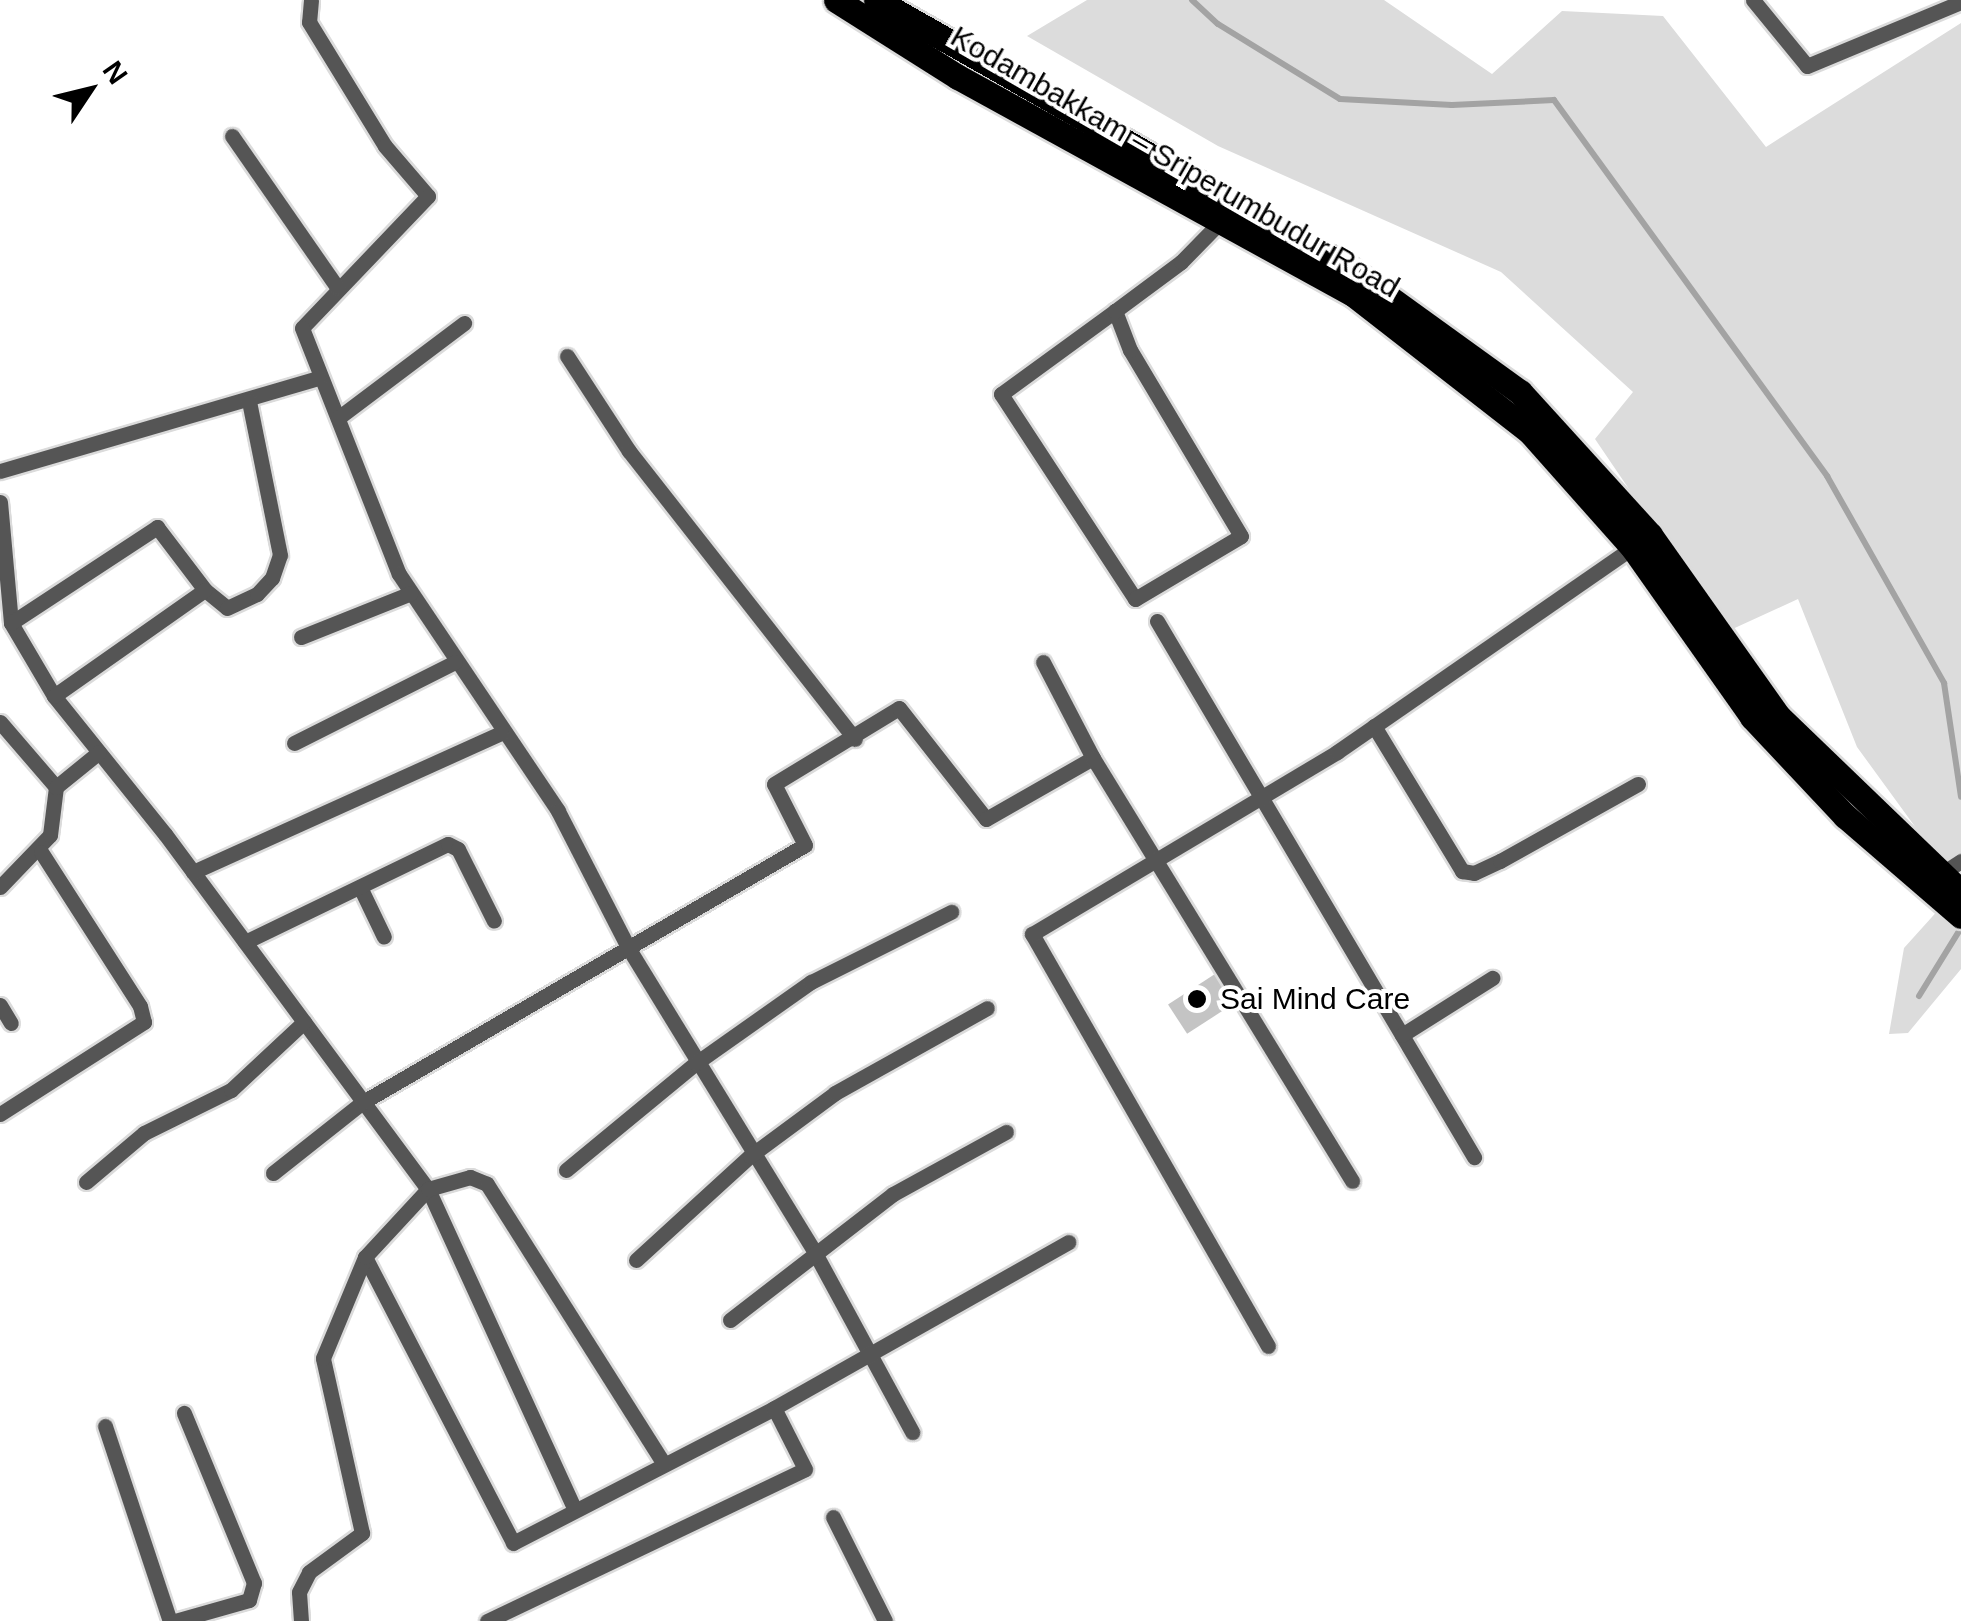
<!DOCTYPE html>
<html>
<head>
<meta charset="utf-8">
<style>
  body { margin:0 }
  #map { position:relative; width:1961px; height:1621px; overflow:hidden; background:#fff; font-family:Arial,sans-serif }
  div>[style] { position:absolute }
  .green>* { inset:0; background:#dcdcdc }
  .stream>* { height:6px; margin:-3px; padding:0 3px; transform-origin:3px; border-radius:3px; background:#a3a3a3 }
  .building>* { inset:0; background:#c4c4c4; transform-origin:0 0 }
  .roads { filter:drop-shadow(2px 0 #dbdbdb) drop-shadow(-2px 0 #dbdbdb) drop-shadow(0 2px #dbdbdb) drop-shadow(0 -2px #dbdbdb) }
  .minor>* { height:15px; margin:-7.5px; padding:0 7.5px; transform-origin:7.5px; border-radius:7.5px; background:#555 }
  .primary>* { height:25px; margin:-12.5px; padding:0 12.5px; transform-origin:12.5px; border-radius:12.5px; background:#000 }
  .dots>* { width:28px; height:28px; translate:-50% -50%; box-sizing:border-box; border:5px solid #fff; border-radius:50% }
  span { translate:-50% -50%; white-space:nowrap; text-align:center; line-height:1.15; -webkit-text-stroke:8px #fff; paint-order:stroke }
  .street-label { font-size:30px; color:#000 }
  .poi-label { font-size:30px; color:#000 }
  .left { translate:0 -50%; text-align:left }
  .north { position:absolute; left:40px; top:40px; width:100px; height:100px; -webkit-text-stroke:8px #fff; paint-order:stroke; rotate:55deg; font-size:28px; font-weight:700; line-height:40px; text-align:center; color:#000 }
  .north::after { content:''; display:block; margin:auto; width:35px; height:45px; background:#000; clip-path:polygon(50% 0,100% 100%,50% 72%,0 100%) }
</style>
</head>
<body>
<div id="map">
  <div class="green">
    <div style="clip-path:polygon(1087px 0,1384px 0,1492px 74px,1562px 11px,1663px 16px,1766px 147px,1961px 23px,1961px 969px,1908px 1033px,1889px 1034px,1904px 948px,1959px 887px,1857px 747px,1798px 599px,1726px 632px,1595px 439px,1633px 392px,1501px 272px,1218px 146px,1027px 36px)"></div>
  </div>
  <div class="stream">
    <div style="left:1192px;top:0;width:35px;rotate:43deg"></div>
    <div style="left:1218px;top:24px;width:143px;rotate:31.6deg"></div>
    <div style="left:1340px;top:99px;width:112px;rotate:3.1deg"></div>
    <div style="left:1452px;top:105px;width:102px;rotate:-2.8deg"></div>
    <div style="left:1554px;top:100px;width:465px;rotate:54deg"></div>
    <div style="left:1827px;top:476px;width:238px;rotate:60.5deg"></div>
    <div style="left:1944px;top:683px;width:115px;rotate:81.5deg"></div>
    <div style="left:1919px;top:996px;width:80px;rotate:-58.3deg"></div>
  </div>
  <div class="building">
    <div style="left:1215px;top:974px;width:35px;height:56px;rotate:57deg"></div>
  </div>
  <div class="roads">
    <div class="minor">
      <div style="left:311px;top:0;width:22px;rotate:95deg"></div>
      <div style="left:309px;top:22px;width:145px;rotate:58.5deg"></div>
      <div style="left:385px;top:146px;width:66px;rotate:49.3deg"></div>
      <div style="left:428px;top:196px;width:182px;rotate:133.7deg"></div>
      <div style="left:302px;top:328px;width:264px;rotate:68.5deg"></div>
      <div style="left:399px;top:574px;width:285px;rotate:56.1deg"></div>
      <div style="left:558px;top:811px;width:155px;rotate:62.8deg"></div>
      <div style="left:629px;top:949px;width:356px;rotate:58.5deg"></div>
      <div style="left:815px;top:1253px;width:204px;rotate:61.5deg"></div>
      <div style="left:1753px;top:0;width:85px;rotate:50.7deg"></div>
      <div style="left:1807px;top:66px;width:167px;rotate:-22.6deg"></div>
      <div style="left:232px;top:136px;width:184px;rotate:55.2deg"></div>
      <div style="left:1115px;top:311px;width:141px;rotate:143.9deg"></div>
      <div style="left:1001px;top:394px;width:245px;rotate:56.8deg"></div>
      <div style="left:1135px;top:599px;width:123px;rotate:-30.7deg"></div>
      <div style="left:1241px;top:536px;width:217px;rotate:-120.8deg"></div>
      <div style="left:1130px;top:350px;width:42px;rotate:-111deg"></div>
      <div style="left:1115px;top:311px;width:82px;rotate:-36.6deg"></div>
      <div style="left:1181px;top:262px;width:64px;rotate:-45.6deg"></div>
      <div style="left:567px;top:356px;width:113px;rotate:56.9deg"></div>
      <div style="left:629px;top:451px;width:366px;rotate:51.9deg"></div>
      <div style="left:338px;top:418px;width:158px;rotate:-37deg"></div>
      <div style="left:0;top:471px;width:332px;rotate:-16.3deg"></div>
      <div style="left:0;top:502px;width:121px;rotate:84.8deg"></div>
      <div style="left:11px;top:623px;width:85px;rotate:59.5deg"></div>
      <div style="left:54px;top:696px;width:177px;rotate:51.2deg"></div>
      <div style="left:165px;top:834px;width:442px;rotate:53.5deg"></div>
      <div style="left:428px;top:1189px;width:351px;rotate:65.4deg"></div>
      <div style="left:1157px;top:621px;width:623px;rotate:59.4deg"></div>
      <div style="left:11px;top:623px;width:175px;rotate:-33.3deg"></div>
      <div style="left:157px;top:527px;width:79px;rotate:52.7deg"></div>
      <div style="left:205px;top:590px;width:28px;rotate:39deg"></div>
      <div style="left:227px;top:608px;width:33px;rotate:-25deg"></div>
      <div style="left:257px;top:594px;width:22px;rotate:-47deg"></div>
      <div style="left:272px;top:578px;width:24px;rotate:-71deg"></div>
      <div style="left:280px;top:555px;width:157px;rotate:-101.4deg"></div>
      <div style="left:301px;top:637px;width:118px;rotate:-21.8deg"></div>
      <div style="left:1043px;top:662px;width:108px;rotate:62.5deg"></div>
      <div style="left:54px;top:696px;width:184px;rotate:-35.1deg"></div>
      <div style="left:0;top:722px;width:86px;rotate:49.3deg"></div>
      <div style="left:1374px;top:726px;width:170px;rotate:58.7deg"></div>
      <div style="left:1462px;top:871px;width:12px;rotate:9deg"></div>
      <div style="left:1474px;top:873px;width:29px;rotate:-25deg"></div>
      <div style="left:1500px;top:861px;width:158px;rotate:-29.2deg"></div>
      <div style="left:294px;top:743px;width:180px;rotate:-26.7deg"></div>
      <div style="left:193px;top:872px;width:338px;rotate:-24.3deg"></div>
      <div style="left:1941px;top:874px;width:24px;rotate:-33deg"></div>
      <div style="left:0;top:887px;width:72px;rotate:-46.1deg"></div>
      <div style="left:50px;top:835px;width:48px;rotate:-82.9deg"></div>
      <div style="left:56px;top:787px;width:55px;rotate:-39.1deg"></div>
      <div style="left:360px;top:887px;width:55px;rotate:64.4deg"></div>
      <div style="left:245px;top:942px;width:225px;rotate:-25.8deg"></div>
      <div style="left:448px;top:844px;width:11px;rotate:27deg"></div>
      <div style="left:458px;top:849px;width:80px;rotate:63.4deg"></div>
      <div style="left:0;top:1005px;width:21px;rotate:59deg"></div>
      <div style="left:1402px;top:1035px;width:107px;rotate:-32.3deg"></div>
      <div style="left:0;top:1114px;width:171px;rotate:-32.6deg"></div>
      <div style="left:144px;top:1022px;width:16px;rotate:-104deg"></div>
      <div style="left:140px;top:1006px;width:183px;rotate:-122.7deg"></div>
      <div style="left:566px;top:1170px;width:168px;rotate:-39.5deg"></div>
      <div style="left:696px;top:1063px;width:141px;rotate:-35.2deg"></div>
      <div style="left:811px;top:982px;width:157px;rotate:-26.6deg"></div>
      <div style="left:273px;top:1173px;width:115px;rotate:-38.3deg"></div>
      <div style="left:363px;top:1102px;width:511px;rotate:-30.18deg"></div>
      <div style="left:805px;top:845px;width:68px;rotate:-116.9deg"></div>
      <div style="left:774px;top:784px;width:146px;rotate:-31.3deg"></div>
      <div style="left:899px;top:708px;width:141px;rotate:51.9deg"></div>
      <div style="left:986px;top:819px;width:123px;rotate:-29.7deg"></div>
      <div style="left:1093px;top:758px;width:496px;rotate:58.5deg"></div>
      <div style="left:86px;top:1182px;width:76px;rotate:-40.2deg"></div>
      <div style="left:144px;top:1133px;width:97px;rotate:-26.3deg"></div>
      <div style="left:231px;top:1090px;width:100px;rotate:-43deg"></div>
      <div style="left:365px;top:1257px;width:322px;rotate:62.6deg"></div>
      <div style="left:513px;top:1543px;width:294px;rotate:-27.3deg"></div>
      <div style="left:774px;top:1408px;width:338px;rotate:-29.4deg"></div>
      <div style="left:636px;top:1260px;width:154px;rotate:-42.4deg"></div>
      <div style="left:750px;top:1156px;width:106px;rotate:-36.5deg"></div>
      <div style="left:835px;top:1093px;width:174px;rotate:-29.2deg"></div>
      <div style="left:730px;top:1320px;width:206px;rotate:-37.7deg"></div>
      <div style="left:893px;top:1194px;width:129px;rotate:-28.8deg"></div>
      <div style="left:1268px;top:1346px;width:475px;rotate:-119.8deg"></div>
      <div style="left:1032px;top:934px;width:355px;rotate:-30.8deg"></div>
      <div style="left:1337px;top:752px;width:367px;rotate:-34.7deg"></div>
      <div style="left:105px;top:1426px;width:206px;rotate:71.6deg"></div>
      <div style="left:833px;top:1517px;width:116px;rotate:63.4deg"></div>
      <div style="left:175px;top:1621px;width:77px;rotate:-15.8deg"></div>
      <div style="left:249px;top:1600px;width:18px;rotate:-74deg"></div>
      <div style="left:254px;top:1583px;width:184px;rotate:-112.4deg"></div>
      <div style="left:301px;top:1621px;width:29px;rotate:-94deg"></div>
      <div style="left:299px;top:1592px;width:22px;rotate:-63deg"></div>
      <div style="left:309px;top:1572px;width:66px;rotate:-36.3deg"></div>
      <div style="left:362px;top:1533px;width:179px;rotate:-102.6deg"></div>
      <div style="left:323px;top:1358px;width:109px;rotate:-67.4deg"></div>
      <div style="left:365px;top:1257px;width:93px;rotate:-47.2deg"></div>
      <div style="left:428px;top:1189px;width:44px;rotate:-15.9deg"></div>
      <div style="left:470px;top:1177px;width:18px;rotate:22deg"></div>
      <div style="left:487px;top:1184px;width:331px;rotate:57.7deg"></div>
      <div style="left:487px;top:1621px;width:352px;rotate:-25.5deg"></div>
      <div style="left:805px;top:1469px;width:68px;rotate:-116.9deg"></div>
    </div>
    <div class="primary">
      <div style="left:836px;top:0;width:144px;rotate:32.3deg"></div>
      <div style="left:958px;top:77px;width:451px;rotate:28.8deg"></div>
      <div style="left:1353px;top:294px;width:224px;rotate:37.9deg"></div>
      <div style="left:1530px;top:432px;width:155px;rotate:48.4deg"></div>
      <div style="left:1633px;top:548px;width:207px;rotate:54.8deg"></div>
      <div style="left:1752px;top:717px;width:136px;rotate:46.8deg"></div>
      <div style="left:1845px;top:816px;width:153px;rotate:40.8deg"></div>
      <div style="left:876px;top:0;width:543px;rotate:29.59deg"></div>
      <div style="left:1348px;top:268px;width:212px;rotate:35.8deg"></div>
      <div style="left:1520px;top:392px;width:193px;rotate:47.7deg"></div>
      <div style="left:1650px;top:535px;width:222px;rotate:54.7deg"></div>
      <div style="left:1778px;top:716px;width:254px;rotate:43.9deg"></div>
    </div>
  </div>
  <div class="dots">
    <div style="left:1197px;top:999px;background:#000"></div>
  </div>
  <div class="street-label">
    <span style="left:1175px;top:162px;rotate:30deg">Kodambakkam – Sriperumbudur Road</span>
  </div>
  <div class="poi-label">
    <span class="left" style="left:1220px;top:999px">Sai Mind Care</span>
  </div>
  <div class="north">N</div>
</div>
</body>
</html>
